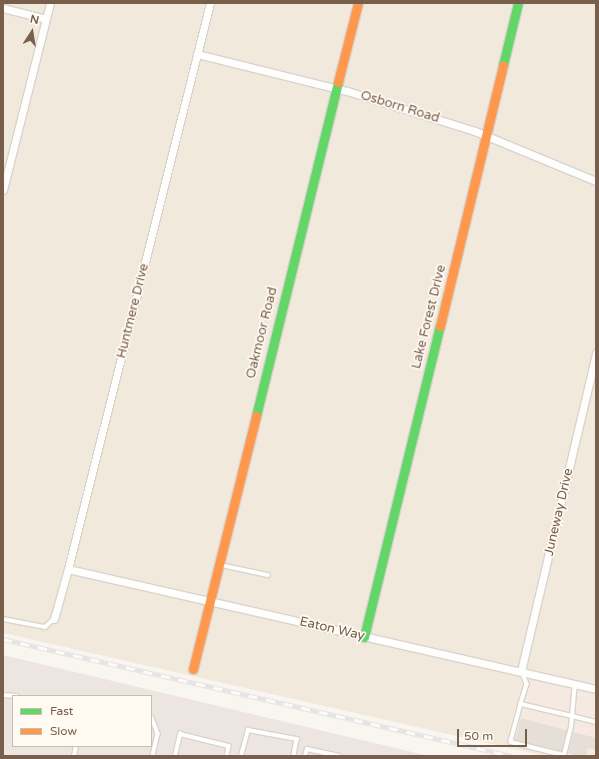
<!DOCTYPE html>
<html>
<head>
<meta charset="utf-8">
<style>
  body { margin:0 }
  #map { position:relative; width:599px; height:759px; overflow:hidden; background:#f9f6f0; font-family:"Varela Round",sans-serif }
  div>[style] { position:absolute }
  .residential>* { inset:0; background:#f2e9dd }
  .commercial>* { inset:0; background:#f6e9e1 }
  .industrial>* { inset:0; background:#ede6e0 }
  .building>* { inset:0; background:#e6dfd7; transform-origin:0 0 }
  .roads { filter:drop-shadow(1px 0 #d9d3cd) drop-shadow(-1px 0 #d9d3cd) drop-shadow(0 1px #d9d3cd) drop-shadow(0 -1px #d9d3cd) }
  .lane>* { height:3.5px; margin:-1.75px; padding:0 1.75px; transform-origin:1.75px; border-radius:1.75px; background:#fefefd }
  .street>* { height:7px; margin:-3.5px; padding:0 3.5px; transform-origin:3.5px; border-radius:3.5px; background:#fefefd }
  .fast>* { height:9px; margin:-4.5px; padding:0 4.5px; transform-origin:4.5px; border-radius:4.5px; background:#63d668 }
  .slow>* { height:9px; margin:-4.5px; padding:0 4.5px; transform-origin:4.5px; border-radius:4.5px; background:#ff974d }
  .rail>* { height:4.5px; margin-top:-2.25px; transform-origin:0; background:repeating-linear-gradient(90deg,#fffbf3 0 9px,#e6e3e7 0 18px); box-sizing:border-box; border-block:1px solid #e6e3e7 }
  span { translate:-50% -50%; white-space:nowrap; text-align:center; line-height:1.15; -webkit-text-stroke:3.5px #fffbf3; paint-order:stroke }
  .street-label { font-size:13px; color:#7a5e4c }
  .frame { position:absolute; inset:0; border:4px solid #7a5e4c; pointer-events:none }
  .legend { position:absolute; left:12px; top:695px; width:140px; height:52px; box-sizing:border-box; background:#fffbf3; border:1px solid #cabcb0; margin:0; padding:5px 7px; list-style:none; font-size:12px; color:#7a5e4c }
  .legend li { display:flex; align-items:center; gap:8px; height:20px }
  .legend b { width:20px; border:1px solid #cabcb0 }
  .north { position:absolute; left:12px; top:12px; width:40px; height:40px; -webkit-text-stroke:3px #fffbf3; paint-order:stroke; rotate:12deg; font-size:11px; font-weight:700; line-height:16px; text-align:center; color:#7a5e4c }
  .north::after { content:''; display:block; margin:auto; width:14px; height:18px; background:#7a5e4c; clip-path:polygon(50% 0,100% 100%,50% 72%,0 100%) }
  .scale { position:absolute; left:457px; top:729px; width:70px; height:18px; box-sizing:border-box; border:2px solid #7a5e4c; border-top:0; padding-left:5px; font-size:12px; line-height:14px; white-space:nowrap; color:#7a5e4c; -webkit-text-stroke:3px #fffbf3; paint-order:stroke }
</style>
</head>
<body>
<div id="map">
  <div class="residential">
    <div style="clip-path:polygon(3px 3px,596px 3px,596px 697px,532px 682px,521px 685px,505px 747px,3px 633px)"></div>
  </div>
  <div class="commercial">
    <div style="clip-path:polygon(532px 682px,596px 697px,596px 756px,543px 756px,505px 747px,521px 685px)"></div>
  </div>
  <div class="industrial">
    <div style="clip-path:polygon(evenodd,3px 655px,429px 756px,3px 756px,3px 655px,13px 696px,151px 696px,151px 746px,13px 746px,13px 696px)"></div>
  </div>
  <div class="building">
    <div style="left:521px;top:718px;width:48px;height:23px;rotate:15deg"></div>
    <div style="clip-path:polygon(573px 732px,596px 738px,596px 750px,588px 748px,586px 756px,573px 756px,573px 754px,568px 753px)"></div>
  </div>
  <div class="roads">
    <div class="lane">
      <div style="left:221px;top:565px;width:48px;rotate:12deg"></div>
      <div style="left:3px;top:619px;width:43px;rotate:10.8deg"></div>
      <div style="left:45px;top:627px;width:12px;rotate:-42deg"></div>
      <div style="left:523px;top:674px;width:11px;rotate:68deg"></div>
      <div style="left:527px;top:684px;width:21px;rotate:107deg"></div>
      <div style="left:521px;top:704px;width:52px;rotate:13.2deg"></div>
      <div style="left:572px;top:716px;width:32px;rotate:-85deg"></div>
      <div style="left:3px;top:695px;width:14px;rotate:4deg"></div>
      <div style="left:521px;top:704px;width:39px;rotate:105deg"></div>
      <div style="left:511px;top:742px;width:55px;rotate:13.8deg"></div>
      <div style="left:564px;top:755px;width:29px;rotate:-76deg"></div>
      <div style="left:571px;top:727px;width:11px;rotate:-85deg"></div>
      <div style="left:572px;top:716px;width:25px;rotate:14deg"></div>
      <div style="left:152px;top:718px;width:17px;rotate:69deg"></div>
      <div style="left:158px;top:734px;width:23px;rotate:103deg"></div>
      <div style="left:74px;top:756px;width:10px;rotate:-79deg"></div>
      <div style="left:175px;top:756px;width:23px;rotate:-77deg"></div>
      <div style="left:180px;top:734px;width:50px;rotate:13.8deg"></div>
      <div style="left:229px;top:746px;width:10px;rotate:101deg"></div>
      <div style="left:241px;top:756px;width:27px;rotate:-75deg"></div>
      <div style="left:248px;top:730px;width:50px;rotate:10.4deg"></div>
      <div style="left:297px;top:739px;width:17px;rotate:100deg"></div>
      <div style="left:305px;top:756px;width:7px;rotate:-74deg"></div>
      <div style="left:307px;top:749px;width:33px;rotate:12deg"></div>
    </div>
    <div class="street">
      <div style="left:3px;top:8px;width:44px;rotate:14.3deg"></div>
      <div style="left:197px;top:54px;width:154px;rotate:13.9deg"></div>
      <div style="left:347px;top:91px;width:134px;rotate:17.4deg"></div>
      <div style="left:475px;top:131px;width:131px;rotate:22.5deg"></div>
      <div style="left:3px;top:190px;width:193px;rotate:-75.9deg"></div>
      <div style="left:68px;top:569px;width:541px;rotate:12.8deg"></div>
      <div style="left:54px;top:619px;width:52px;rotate:-74.4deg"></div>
      <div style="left:68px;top:569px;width:584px;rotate:-75.92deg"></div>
      <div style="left:521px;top:671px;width:327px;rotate:-76.7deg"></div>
    </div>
    <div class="fast">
      <div style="left:503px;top:65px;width:64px;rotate:-76.4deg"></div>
      <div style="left:256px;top:416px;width:344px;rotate:-76.2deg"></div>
      <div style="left:364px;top:637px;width:320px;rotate:-76.3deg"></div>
    </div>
    <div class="slow">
      <div style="left:338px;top:82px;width:81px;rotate:-75.8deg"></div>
      <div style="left:440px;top:326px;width:268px;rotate:-76.4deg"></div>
      <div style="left:193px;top:669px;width:261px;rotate:-76deg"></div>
    </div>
  </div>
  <div class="rail">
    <div style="left:3px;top:639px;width:522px;rotate:12.95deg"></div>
  </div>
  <div class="street-label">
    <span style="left:400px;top:107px;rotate:17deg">Osborn Road</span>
    <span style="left:133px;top:311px;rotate:-76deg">Huntmere Drive</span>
    <span style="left:429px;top:317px;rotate:-76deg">Lake Forest Drive</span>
    <span style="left:262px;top:333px;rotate:-76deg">Oakmoor Road</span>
    <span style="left:559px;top:512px;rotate:-77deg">Juneway Drive</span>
    <span style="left:332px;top:629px;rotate:13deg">Eaton Way</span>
  </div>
  <div class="frame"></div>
  <ul class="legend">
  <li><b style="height:5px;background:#63d668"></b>Fast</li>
  <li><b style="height:5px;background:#ff974d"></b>Slow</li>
  </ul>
  <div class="north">N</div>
  <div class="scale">50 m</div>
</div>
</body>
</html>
